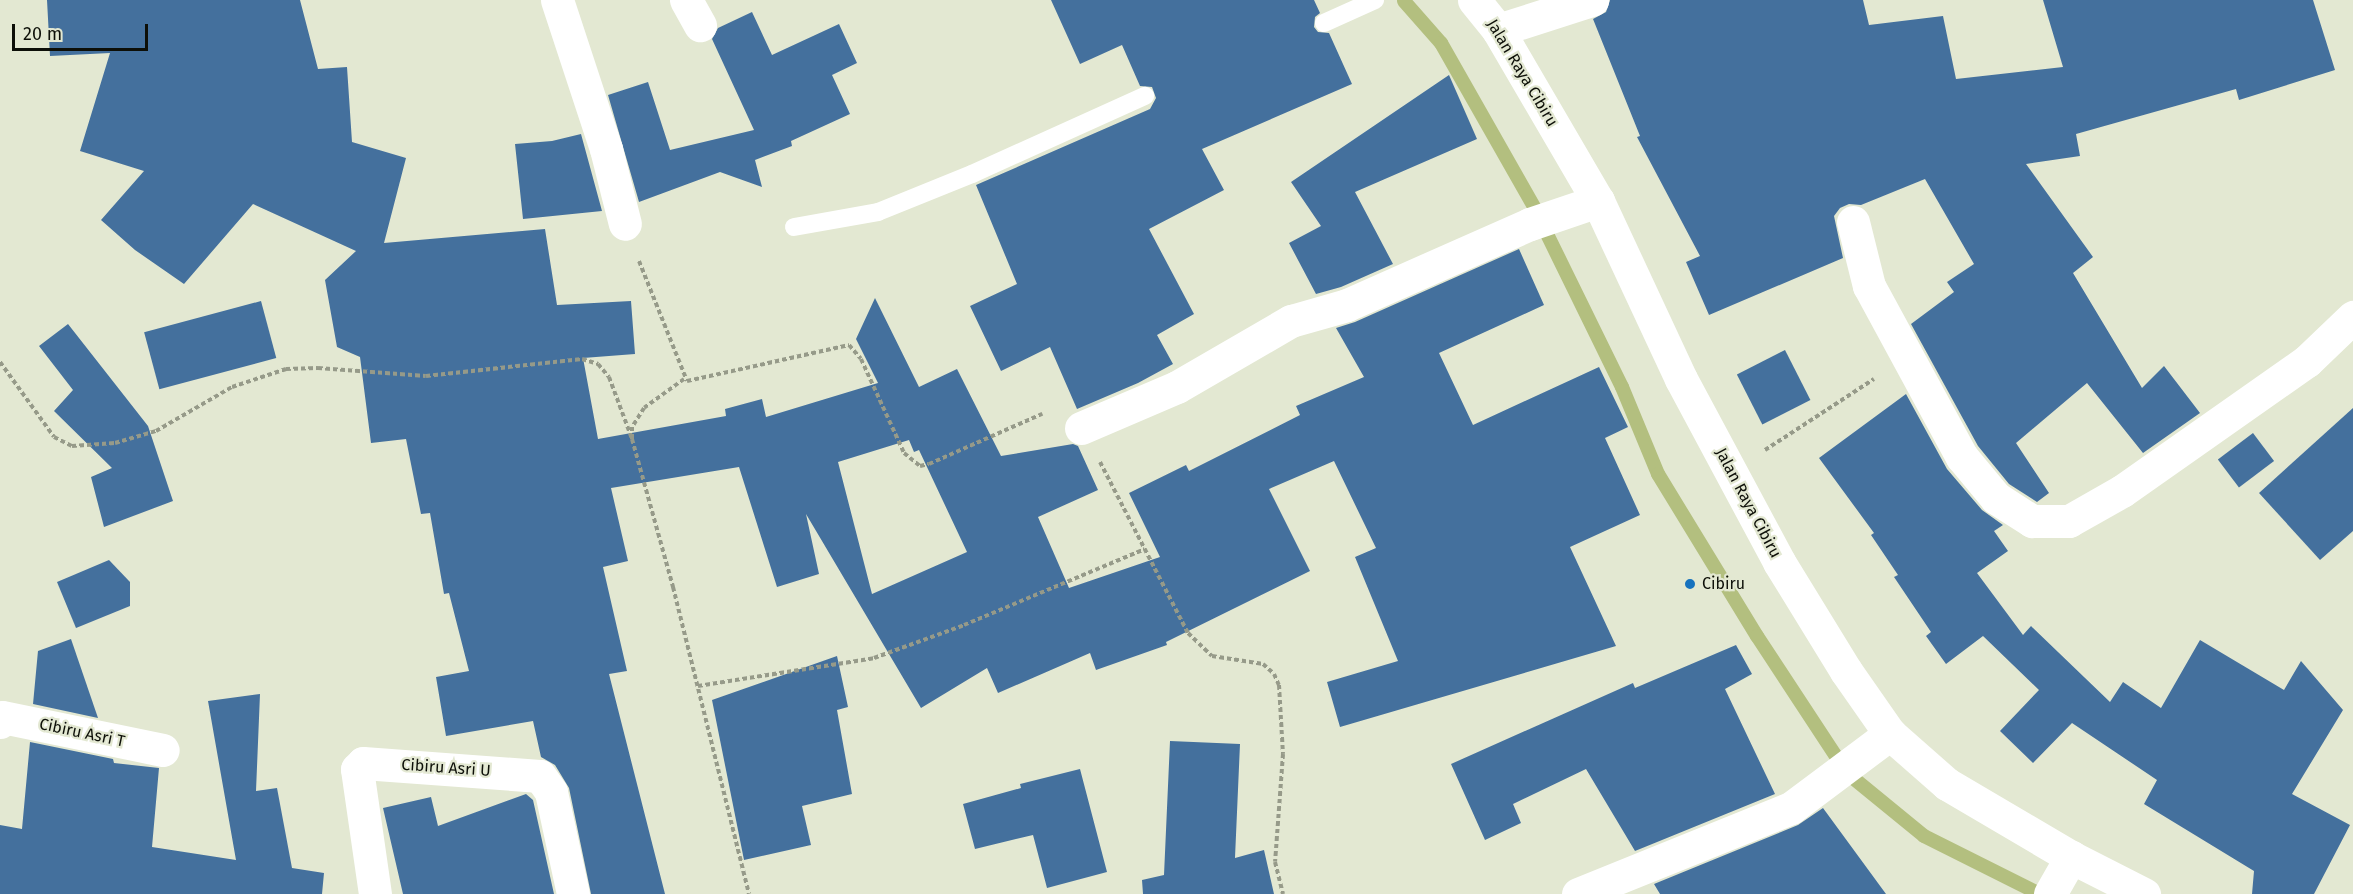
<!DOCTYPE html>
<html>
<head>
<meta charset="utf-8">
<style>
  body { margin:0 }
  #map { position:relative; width:2353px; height:894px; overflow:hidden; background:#e3e8d2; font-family:"Fira Sans",sans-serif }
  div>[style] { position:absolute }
  .stream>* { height:14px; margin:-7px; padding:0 7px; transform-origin:7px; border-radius:7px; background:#b3bf7f }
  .building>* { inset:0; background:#44709d; transform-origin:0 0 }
  .path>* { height:4px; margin-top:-2px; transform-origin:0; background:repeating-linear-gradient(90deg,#969a89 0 4.5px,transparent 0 7.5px) }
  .lane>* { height:18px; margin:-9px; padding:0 9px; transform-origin:9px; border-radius:9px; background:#fff }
  .street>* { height:33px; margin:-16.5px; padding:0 16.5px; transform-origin:16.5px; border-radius:16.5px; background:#fff }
  .highway>* { height:33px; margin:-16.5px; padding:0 16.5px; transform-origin:16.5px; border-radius:16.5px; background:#fff }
  .dots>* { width:16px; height:16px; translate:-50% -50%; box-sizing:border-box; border:3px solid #e3e8d2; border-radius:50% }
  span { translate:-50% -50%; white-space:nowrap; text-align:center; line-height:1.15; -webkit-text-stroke:4.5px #e3e8d2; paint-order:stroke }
  .street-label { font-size:16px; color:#0d0f08 }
  .poi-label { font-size:16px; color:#0d0f08 }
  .left { translate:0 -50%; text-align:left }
  .scale { position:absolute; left:12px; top:24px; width:136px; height:27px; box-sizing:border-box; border:3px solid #0d0f08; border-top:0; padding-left:8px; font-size:18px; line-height:21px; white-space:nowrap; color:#0d0f08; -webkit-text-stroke:4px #e3e8d2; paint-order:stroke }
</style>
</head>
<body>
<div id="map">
  <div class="stream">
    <div style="left:1404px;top:1px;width:56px;rotate:48.6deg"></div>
    <div style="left:1441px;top:43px;width:189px;rotate:60.4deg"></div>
    <div style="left:1547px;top:234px;width:170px;rotate:63.9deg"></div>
    <div style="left:1622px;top:387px;width:94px;rotate:67.5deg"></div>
    <div style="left:1658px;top:474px;width:190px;rotate:58.6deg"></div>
    <div style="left:1757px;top:636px;width:164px;rotate:56.7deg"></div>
    <div style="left:1847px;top:773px;width:99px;rotate:39.3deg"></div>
    <div style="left:1924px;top:836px;width:125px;rotate:26.6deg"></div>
  </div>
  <div class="building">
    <div style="clip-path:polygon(evenodd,47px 0,300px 0,318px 69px,347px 67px,352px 142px,406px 158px,384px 243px,545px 229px,557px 305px,631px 301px,635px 354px,583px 358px,598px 439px,726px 416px,725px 409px,762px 399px,766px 417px,878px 383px,856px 339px,875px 298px,919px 387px,957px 369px,1001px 456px,1073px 444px,1078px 446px,1098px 490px,1038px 517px,1069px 588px,1160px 557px,1129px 493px,1186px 465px,1189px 471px,1300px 415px,1296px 406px,1364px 377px,1336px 328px,1355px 322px,1519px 249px,1544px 305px,1439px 353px,1473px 425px,1599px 367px,1628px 427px,1605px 438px,1640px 515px,1570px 547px,1616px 646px,1340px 727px,1327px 682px,1398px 661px,1355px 557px,1376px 548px,1334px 461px,1269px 489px,1310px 571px,1166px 642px,1167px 645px,1096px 670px,1090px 653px,998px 693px,987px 668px,921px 708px,806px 514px,819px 574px,777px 587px,739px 467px,611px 488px,628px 561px,603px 567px,627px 671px,609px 674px,665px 894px,591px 894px,569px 788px,555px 765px,541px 757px,533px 721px,446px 736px,436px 677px,469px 671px,449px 593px,444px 594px,430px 513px,421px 514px,406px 439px,371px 443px,360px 357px,337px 347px,325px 280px,356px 251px,253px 204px,184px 284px,135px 250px,101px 220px,144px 171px,80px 151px,110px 53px,50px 56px,47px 0,909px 440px,914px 452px,919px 450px,967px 552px,872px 594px,838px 462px,909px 440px)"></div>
    <div style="clip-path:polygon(1051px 0,1314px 0,1320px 13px,1315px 17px,1314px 27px,1318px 32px,1329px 33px,1352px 84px,1202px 149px,1224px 190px,1149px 229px,1194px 314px,1157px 335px,1173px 364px,1138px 383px,1077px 409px,1050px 347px,1001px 371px,970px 306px,1017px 284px,976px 185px,1150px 109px,1156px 98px,1152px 87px,1140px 86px,1122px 45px,1080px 64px)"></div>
    <div style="clip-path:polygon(1610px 0,1863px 0,1869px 25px,1943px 16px,1956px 79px,2063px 67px,2043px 0,2313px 0,2335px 70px,2239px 100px,2236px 89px,2076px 134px,2080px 156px,2026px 164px,2093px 257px,2073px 273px,2142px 388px,2164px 366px,2200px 413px,2143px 453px,2087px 383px,2016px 443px,2049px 493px,2037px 502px,2009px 484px,1978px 446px,1911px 324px,1954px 292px,1947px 282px,1974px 264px,1925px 179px,1861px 205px,1849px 204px,1840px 208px,1834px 216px,1843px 258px,1709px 315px,1686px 262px,1700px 256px,1637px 137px,1640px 136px,1593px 19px,1606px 12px)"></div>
    <div style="clip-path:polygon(752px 12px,772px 55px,839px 24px,857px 63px,832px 75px,850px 114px,791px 141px,792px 146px,755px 160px,762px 187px,720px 172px,639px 202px,608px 95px,648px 82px,670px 150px,754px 130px,712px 39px,718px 28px)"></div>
    <div style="clip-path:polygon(1449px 75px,1477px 139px,1355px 192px,1393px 264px,1341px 287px,1316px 294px,1289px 243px,1321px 226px,1291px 182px)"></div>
    <div style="clip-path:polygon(581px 134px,602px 211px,523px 219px,515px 144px,552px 141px)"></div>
    <div style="left:261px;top:301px;width:59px;height:121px;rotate:75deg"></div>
    <div style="clip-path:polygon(68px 324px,148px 426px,173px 501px,104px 527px,91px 477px,112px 468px,54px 411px,73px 390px,39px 346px)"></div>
    <div style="left:1785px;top:350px;width:56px;height:54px;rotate:63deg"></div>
    <div style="clip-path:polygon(1906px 394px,1947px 469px,1982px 510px,2003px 525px,1994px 531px,2008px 551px,1977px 573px,2023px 635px,2031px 626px,2110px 702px,2123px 682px,2161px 708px,2200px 640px,2284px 690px,2301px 661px,2343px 710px,2292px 794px,2350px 825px,2314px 894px,2252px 894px,2254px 871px,2144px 804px,2157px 780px,2072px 723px,2033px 763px,2000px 731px,2039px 690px,1983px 636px,1946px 664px,1926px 636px,1931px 632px,1894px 577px,1898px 575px,1871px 535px,1874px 533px,1819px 458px)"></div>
    <div style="clip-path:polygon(2353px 408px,2353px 531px,2320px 560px,2259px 493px)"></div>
    <div style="left:2253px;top:433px;width:35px;height:44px;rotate:53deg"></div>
    <div style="clip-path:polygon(109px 560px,130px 582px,130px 606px,76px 628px,57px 582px)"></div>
    <div style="clip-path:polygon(71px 639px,98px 718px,33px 704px,38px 651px)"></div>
    <div style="clip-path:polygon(1736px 645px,1752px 674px,1725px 689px,1775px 794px,1635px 851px,1586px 769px,1513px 804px,1521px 823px,1485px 840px,1451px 764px,1633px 683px,1635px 688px)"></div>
    <div style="clip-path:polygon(837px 656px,848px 707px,837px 710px,852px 794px,802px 806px,811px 845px,744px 860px,712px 700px)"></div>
    <div style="clip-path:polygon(260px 694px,256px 791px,277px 788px,292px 868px,324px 873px,322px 894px,0 894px,0 825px,22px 829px,30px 742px,113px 759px,114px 763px,159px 768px,152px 847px,236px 860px,208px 701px)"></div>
    <div style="clip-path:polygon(1170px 741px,1240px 744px,1235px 858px,1264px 850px,1274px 894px,1143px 894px,1142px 880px,1164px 875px)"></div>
    <div style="clip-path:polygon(1080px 769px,1107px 872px,1047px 888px,1033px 835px,975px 849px,963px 804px,1021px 788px,1020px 784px)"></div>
    <div style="clip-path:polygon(526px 794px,533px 800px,554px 894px,403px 894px,383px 808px,431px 797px,438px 826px)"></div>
    <div style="clip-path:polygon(1823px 808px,1886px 894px,1660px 894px,1654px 884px,1798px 825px)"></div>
  </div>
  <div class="path">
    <div style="left:639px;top:261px;width:129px;rotate:68.2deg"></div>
    <div style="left:687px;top:381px;width:166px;rotate:-12.5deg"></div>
    <div style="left:849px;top:345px;width:18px;rotate:49deg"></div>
    <div style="left:861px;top:359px;width:103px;rotate:65.4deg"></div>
    <div style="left:904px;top:453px;width:21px;rotate:39deg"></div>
    <div style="left:920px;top:466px;width:9px;rotate:-13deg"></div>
    <div style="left:929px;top:464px;width:124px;rotate:-23.9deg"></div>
    <div style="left:0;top:362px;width:92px;rotate:54.2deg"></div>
    <div style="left:54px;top:437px;width:20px;rotate:27deg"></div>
    <div style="left:72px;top:446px;width:43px;rotate:-4deg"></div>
    <div style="left:115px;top:443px;width:43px;rotate:-16.3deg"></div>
    <div style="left:156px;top:431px;width:88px;rotate:-30.1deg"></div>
    <div style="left:232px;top:387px;width:57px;rotate:-18.4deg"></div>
    <div style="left:286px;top:369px;width:32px;rotate:-2deg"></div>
    <div style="left:318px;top:368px;width:108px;rotate:4.2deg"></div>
    <div style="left:426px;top:376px;width:157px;rotate:-6.2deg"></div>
    <div style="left:582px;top:359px;width:17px;rotate:17deg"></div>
    <div style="left:598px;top:364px;width:17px;rotate:50deg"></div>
    <div style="left:609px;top:377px;width:66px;rotate:69.6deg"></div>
    <div style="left:684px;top:379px;width:49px;rotate:144.1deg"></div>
    <div style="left:644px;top:408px;width:22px;rotate:122deg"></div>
    <div style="left:632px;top:427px;width:12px;rotate:90deg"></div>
    <div style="left:632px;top:439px;width:154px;rotate:74.5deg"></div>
    <div style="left:673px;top:587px;width:316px;rotate:76.1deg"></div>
    <div style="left:1765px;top:450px;width:130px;rotate:-33.1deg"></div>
    <div style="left:1100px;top:462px;width:192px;rotate:62.8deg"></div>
    <div style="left:1188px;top:633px;width:33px;rotate:44deg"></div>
    <div style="left:1212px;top:656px;width:52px;rotate:8.9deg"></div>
    <div style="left:1263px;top:664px;width:15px;rotate:42deg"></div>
    <div style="left:1274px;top:674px;width:12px;rotate:66deg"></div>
    <div style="left:1279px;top:685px;width:69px;rotate:86.7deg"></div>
    <div style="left:1283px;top:754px;width:108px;rotate:94.2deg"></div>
    <div style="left:1275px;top:862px;width:33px;rotate:76deg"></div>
    <div style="left:698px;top:686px;width:178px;rotate:-9deg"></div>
    <div style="left:874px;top:658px;width:96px;rotate:-20.1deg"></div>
    <div style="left:964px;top:625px;width:196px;rotate:-22.8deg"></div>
  </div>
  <div class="lane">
    <div style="left:1324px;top:23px;width:56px;rotate:-24.3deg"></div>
    <div style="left:794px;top:227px;width:85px;rotate:-10.1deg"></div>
    <div style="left:878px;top:212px;width:101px;rotate:-22deg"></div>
    <div style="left:972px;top:174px;width:190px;rotate:-24.3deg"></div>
  </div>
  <div class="street">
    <div style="left:557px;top:0;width:157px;rotate:71.8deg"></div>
    <div style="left:606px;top:149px;width:77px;rotate:75.8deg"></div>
    <div style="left:686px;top:0;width:29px;rotate:61deg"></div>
    <div style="left:1498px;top:30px;width:99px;rotate:-17.7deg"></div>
    <div style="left:1853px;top:222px;width:66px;rotate:76deg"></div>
    <div style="left:1869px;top:286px;width:195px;rotate:61.5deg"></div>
    <div style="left:1962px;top:457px;width:53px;rotate:50.3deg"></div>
    <div style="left:1996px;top:498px;width:43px;rotate:32.6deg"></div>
    <div style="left:2032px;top:521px;width:37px"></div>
    <div style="left:2069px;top:521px;width:61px;rotate:-29.5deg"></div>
    <div style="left:2122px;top:491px;width:226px;rotate:-35.1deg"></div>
    <div style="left:2307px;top:361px;width:64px;rotate:-43.7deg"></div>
    <div style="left:1081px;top:428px;width:104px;rotate:-23.1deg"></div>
    <div style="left:1177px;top:387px;width:132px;rotate:-30.1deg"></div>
    <div style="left:1291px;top:321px;width:58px;rotate:-15.9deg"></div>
    <div style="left:1347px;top:305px;width:200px;rotate:-23.9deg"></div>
    <div style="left:1530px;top:224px;width:72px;rotate:-18.7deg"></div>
    <div style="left:0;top:722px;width:5px;rotate:-68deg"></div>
    <div style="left:2px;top:717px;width:164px;rotate:11.6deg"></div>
    <div style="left:375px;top:894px;width:126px;rotate:-98.2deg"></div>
    <div style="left:357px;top:769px;width:8px;rotate:-45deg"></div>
    <div style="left:363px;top:763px;width:177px;rotate:4.2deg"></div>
    <div style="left:540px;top:776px;width:19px;rotate:55deg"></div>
    <div style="left:551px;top:792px;width:104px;rotate:77.8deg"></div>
    <div style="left:1578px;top:894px;width:230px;rotate:-22deg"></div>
    <div style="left:1791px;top:808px;width:124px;rotate:-36.8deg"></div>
    <div style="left:2050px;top:894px;width:43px;rotate:-60.4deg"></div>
  </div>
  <div class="highway">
    <div style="left:1474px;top:0;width:38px;rotate:51deg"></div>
    <div style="left:1498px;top:30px;width:198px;rotate:59.7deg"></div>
    <div style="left:1598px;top:201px;width:196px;rotate:65deg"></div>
    <div style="left:1681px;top:379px;width:208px;rotate:61.8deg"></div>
    <div style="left:1779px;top:562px;width:128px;rotate:58.4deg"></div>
    <div style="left:1846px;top:671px;width:77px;rotate:55.1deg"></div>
    <div style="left:1890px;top:734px;width:76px;rotate:41.3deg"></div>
    <div style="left:1947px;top:784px;width:144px;rotate:30.5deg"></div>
    <div style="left:2071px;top:857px;width:82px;rotate:26.9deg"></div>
  </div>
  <div class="dots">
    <div style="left:1690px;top:584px;background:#1672be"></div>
  </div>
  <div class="street-label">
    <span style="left:1522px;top:73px;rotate:59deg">Jalan Raya Cibiru</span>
    <span style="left:1748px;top:503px;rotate:62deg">Jalan Raya Cibiru</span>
    <span style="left:82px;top:733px;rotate:12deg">Cibiru Asri T</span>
    <span style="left:446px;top:768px;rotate:4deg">Cibiru Asri U</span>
  </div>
  <div class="poi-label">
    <span class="left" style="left:1702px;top:584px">Cibiru</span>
  </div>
  <div class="scale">20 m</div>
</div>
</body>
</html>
